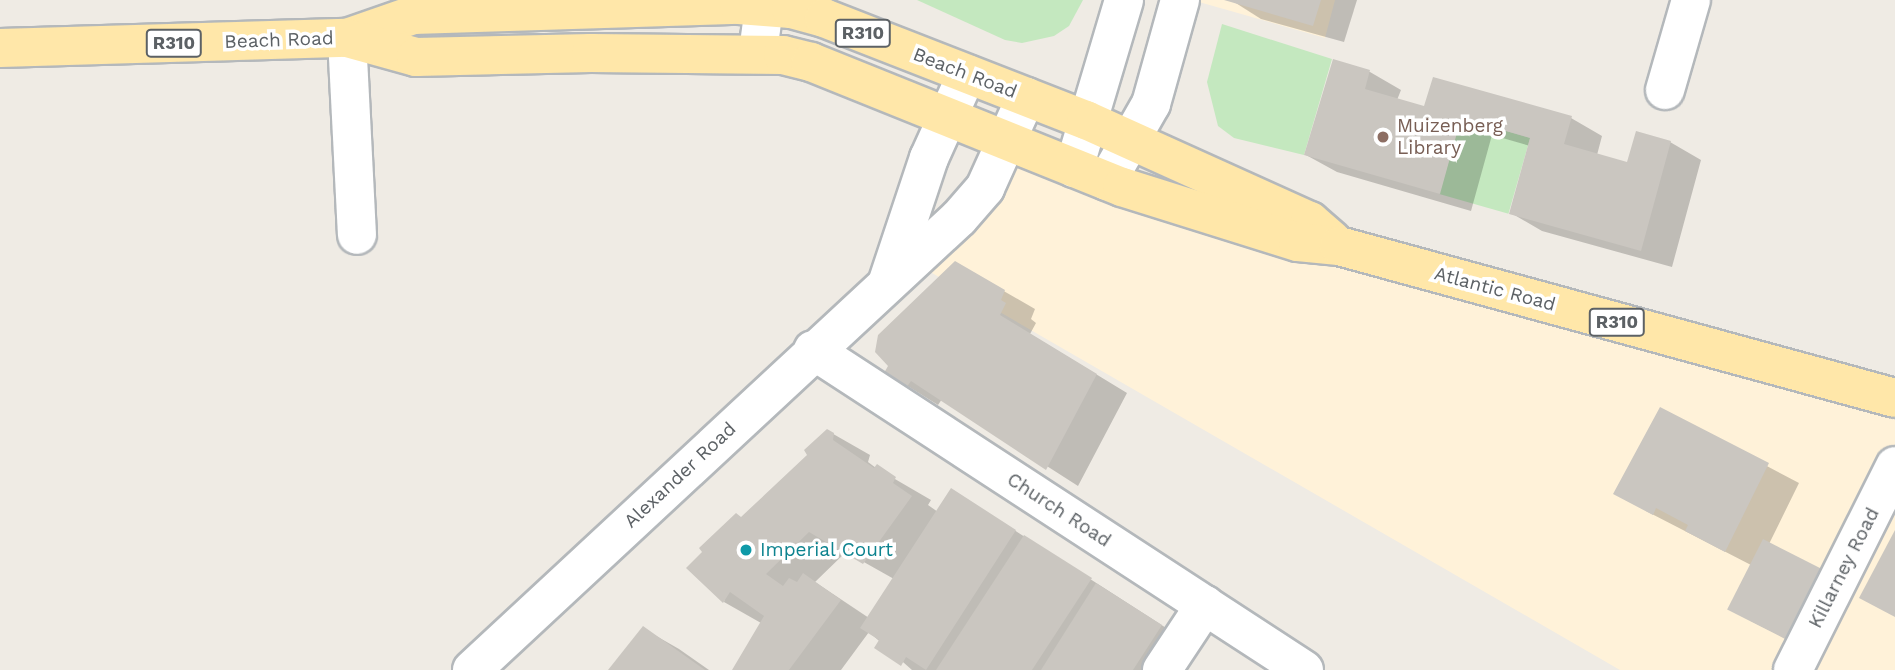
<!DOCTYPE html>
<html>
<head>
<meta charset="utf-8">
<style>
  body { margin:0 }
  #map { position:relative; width:1895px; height:670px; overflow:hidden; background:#efebe4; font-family:"Work Sans",sans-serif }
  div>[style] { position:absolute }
  .commercial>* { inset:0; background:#fff2d9 }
  .green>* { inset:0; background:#c4e8bf; transform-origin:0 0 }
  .shadow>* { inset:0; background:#0003 }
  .building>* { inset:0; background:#cac6c0; transform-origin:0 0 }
  .roads { filter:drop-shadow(2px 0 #b4b8bb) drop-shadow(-2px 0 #b4b8bb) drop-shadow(0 2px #b4b8bb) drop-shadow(0 -2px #b4b8bb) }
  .minor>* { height:38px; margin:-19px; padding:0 19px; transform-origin:19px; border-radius:19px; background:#fff }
  .major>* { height:38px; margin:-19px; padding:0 19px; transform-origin:19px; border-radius:19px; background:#ffe7a9 }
  .dots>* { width:19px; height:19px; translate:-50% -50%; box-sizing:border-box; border:4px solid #fff; border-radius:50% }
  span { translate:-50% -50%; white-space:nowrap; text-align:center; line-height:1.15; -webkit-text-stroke:7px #fff; paint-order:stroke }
  .shield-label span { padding:2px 5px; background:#fff; border:2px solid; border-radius:5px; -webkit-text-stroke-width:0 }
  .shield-label { font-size:18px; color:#5c6165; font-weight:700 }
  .street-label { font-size:19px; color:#5c6165 }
  .education-label { font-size:19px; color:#785e54 }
  .left { translate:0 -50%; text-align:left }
  .culture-label { font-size:19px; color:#0d838f }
</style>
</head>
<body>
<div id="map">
  <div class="commercial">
    <div style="clip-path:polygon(1192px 0,1335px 0,1325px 38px)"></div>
    <div style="clip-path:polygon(1007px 140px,1895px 398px,1895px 670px,1620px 670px,913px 262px)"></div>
  </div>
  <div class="green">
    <div style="clip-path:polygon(917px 0,1083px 0,1069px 26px,1054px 36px,1022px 43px,1005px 40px)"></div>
    <div style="clip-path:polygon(1222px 24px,1332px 59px,1304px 155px,1234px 138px,1218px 126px,1207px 82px)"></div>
    <div style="left:1461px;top:118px;width:72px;height:79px;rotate:16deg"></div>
  </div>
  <div class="shadow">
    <div style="clip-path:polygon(1231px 0,1357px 0,1344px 42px,1261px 19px)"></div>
    <div style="clip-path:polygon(1334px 61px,1370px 72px,1401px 90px,1397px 100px,1425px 108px,1571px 118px,1602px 136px,1597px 155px,1628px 164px,1670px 142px,1701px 160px,1672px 267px,1542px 231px,1511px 213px,1530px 146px,1492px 135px,1471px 211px,1337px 172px,1306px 155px)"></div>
    <div style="clip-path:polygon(955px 263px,1035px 309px,1031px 319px,1036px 323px,1030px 334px,1127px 393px,1078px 486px,942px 399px,938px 405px,887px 373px)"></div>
    <div style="clip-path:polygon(1661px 410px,1799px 483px,1769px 544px,1843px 584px,1808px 650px,1751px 621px,1751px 565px,1646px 511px)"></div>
    <div style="clip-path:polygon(evenodd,828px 431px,870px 455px,868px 462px,876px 468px,931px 500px,928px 505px,938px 512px,952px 490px,1191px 644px,1175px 670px,912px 670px,869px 632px,841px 670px,733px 670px,761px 623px,724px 602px,742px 518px,809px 456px,828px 431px,846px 552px,894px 579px,869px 618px,815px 582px,846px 552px)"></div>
    <div style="clip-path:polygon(644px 629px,679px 649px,709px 670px,612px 670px)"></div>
  </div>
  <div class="building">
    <div style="clip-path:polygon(1224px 0,1321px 0,1313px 26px)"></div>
    <div style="clip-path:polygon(1333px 59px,1370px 70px,1365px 89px,1424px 106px,1433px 77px,1572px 116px,1564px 144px,1627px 162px,1636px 131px,1671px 141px,1641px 251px,1509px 214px,1530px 138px,1461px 118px,1440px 194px,1304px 155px)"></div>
    <div style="clip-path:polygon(955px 261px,1005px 290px,1001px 300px,1006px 303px,1000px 315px,1097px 374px,1046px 470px,911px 381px,906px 388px,884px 373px,888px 366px,875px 352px,878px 335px)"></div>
    <div style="clip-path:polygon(1660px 407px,1769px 463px,1725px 552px,1685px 531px,1688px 525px,1656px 508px,1653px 515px,1613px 494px)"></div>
    <div style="clip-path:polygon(827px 429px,834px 433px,833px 440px,874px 468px,877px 464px,896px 477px,893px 483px,912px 496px,863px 564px,809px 532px,766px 574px,783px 586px,789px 578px,797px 582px,803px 573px,841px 600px,789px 670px,732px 670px,764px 616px,730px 592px,723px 603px,686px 568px,702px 552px,699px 548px,736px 513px,741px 517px,807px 455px,804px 450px)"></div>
    <div style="clip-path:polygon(951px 488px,1016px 530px,926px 670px,906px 657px,901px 666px,874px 648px,879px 640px,860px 628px)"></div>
    <div style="clip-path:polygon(1895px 530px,1895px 617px,1859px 598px)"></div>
    <div style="clip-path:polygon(1024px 535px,1092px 578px,1032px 670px,936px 670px)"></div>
    <div style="left:1763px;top:539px;width:65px;height:79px;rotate:27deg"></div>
    <div style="clip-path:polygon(1096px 583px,1162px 625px,1133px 670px,1041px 670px)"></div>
    <div style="clip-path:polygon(643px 626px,705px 670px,608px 670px)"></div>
  </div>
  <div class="roads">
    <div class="minor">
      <div style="left:347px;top:38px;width:197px;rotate:87.1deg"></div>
      <div style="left:758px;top:52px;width:52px;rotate:-82.3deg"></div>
      <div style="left:1665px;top:90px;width:94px;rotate:-73.9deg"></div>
      <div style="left:1074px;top:168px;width:175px;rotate:-73.4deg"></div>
      <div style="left:1107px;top:181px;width:89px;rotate:-60.3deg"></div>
      <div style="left:1151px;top:104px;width:108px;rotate:-74.4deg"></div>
      <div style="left:888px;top:281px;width:130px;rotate:-71.6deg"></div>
      <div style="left:929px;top:158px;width:92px;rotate:-65.7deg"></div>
      <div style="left:813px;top:350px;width:586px;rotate:33.09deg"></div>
      <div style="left:472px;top:670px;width:664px;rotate:-42.87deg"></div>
      <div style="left:959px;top:218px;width:40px;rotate:-49deg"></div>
      <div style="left:985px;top:188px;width:100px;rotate:-65.7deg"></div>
      <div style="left:1162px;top:670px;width:78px;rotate:-56.5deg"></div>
      <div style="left:1793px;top:670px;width:228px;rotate:-63.4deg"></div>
    </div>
    <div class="major">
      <div style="left:347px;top:38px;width:70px;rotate:-19.2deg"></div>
      <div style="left:413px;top:15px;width:326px;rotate:-1.8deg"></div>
      <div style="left:739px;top:5px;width:52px;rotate:4.4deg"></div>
      <div style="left:791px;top:9px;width:34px;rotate:15deg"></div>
      <div style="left:824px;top:18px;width:281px;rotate:21.3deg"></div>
      <div style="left:1086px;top:120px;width:246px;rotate:24.3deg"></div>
      <div style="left:1310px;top:221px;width:29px;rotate:41deg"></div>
      <div style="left:0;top:48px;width:347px;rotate:-1.7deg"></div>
      <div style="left:347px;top:38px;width:72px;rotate:15.4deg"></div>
      <div style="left:416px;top:57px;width:175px;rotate:-1.3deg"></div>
      <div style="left:591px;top:53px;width:192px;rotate:0.6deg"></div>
      <div style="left:783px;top:55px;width:29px;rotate:14deg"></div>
      <div style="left:811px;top:62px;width:335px;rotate:21.9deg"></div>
      <div style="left:1122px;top:187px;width:184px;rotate:17.4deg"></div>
      <div style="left:1298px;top:242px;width:41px;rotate:5.6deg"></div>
      <div style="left:1339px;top:246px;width:576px;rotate:15.29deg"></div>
    </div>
  </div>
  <div class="dots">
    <div style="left:1383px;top:137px;background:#8d6e63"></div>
    <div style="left:746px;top:550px;background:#0f9aa8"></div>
  </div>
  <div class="shield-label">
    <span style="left:863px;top:33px">R310</span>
    <span style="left:174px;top:43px">R310</span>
    <span style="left:1617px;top:322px">R310</span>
  </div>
  <div class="street-label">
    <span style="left:279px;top:40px;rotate:-2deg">Beach Road</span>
    <span style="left:965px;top:73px;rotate:21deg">Beach Road</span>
    <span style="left:1495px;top:289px;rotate:15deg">Atlantic Road</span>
    <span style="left:680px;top:475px;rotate:-43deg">Alexander Road</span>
    <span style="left:1059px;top:510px;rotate:33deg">Church Road</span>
    <span style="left:1844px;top:568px;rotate:-63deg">Killarney Road</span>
  </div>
  <div class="education-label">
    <span class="left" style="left:1397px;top:137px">Muizenberg<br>Library</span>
  </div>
  <div class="culture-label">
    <span class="left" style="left:760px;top:550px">Imperial Court</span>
  </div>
</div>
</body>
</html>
